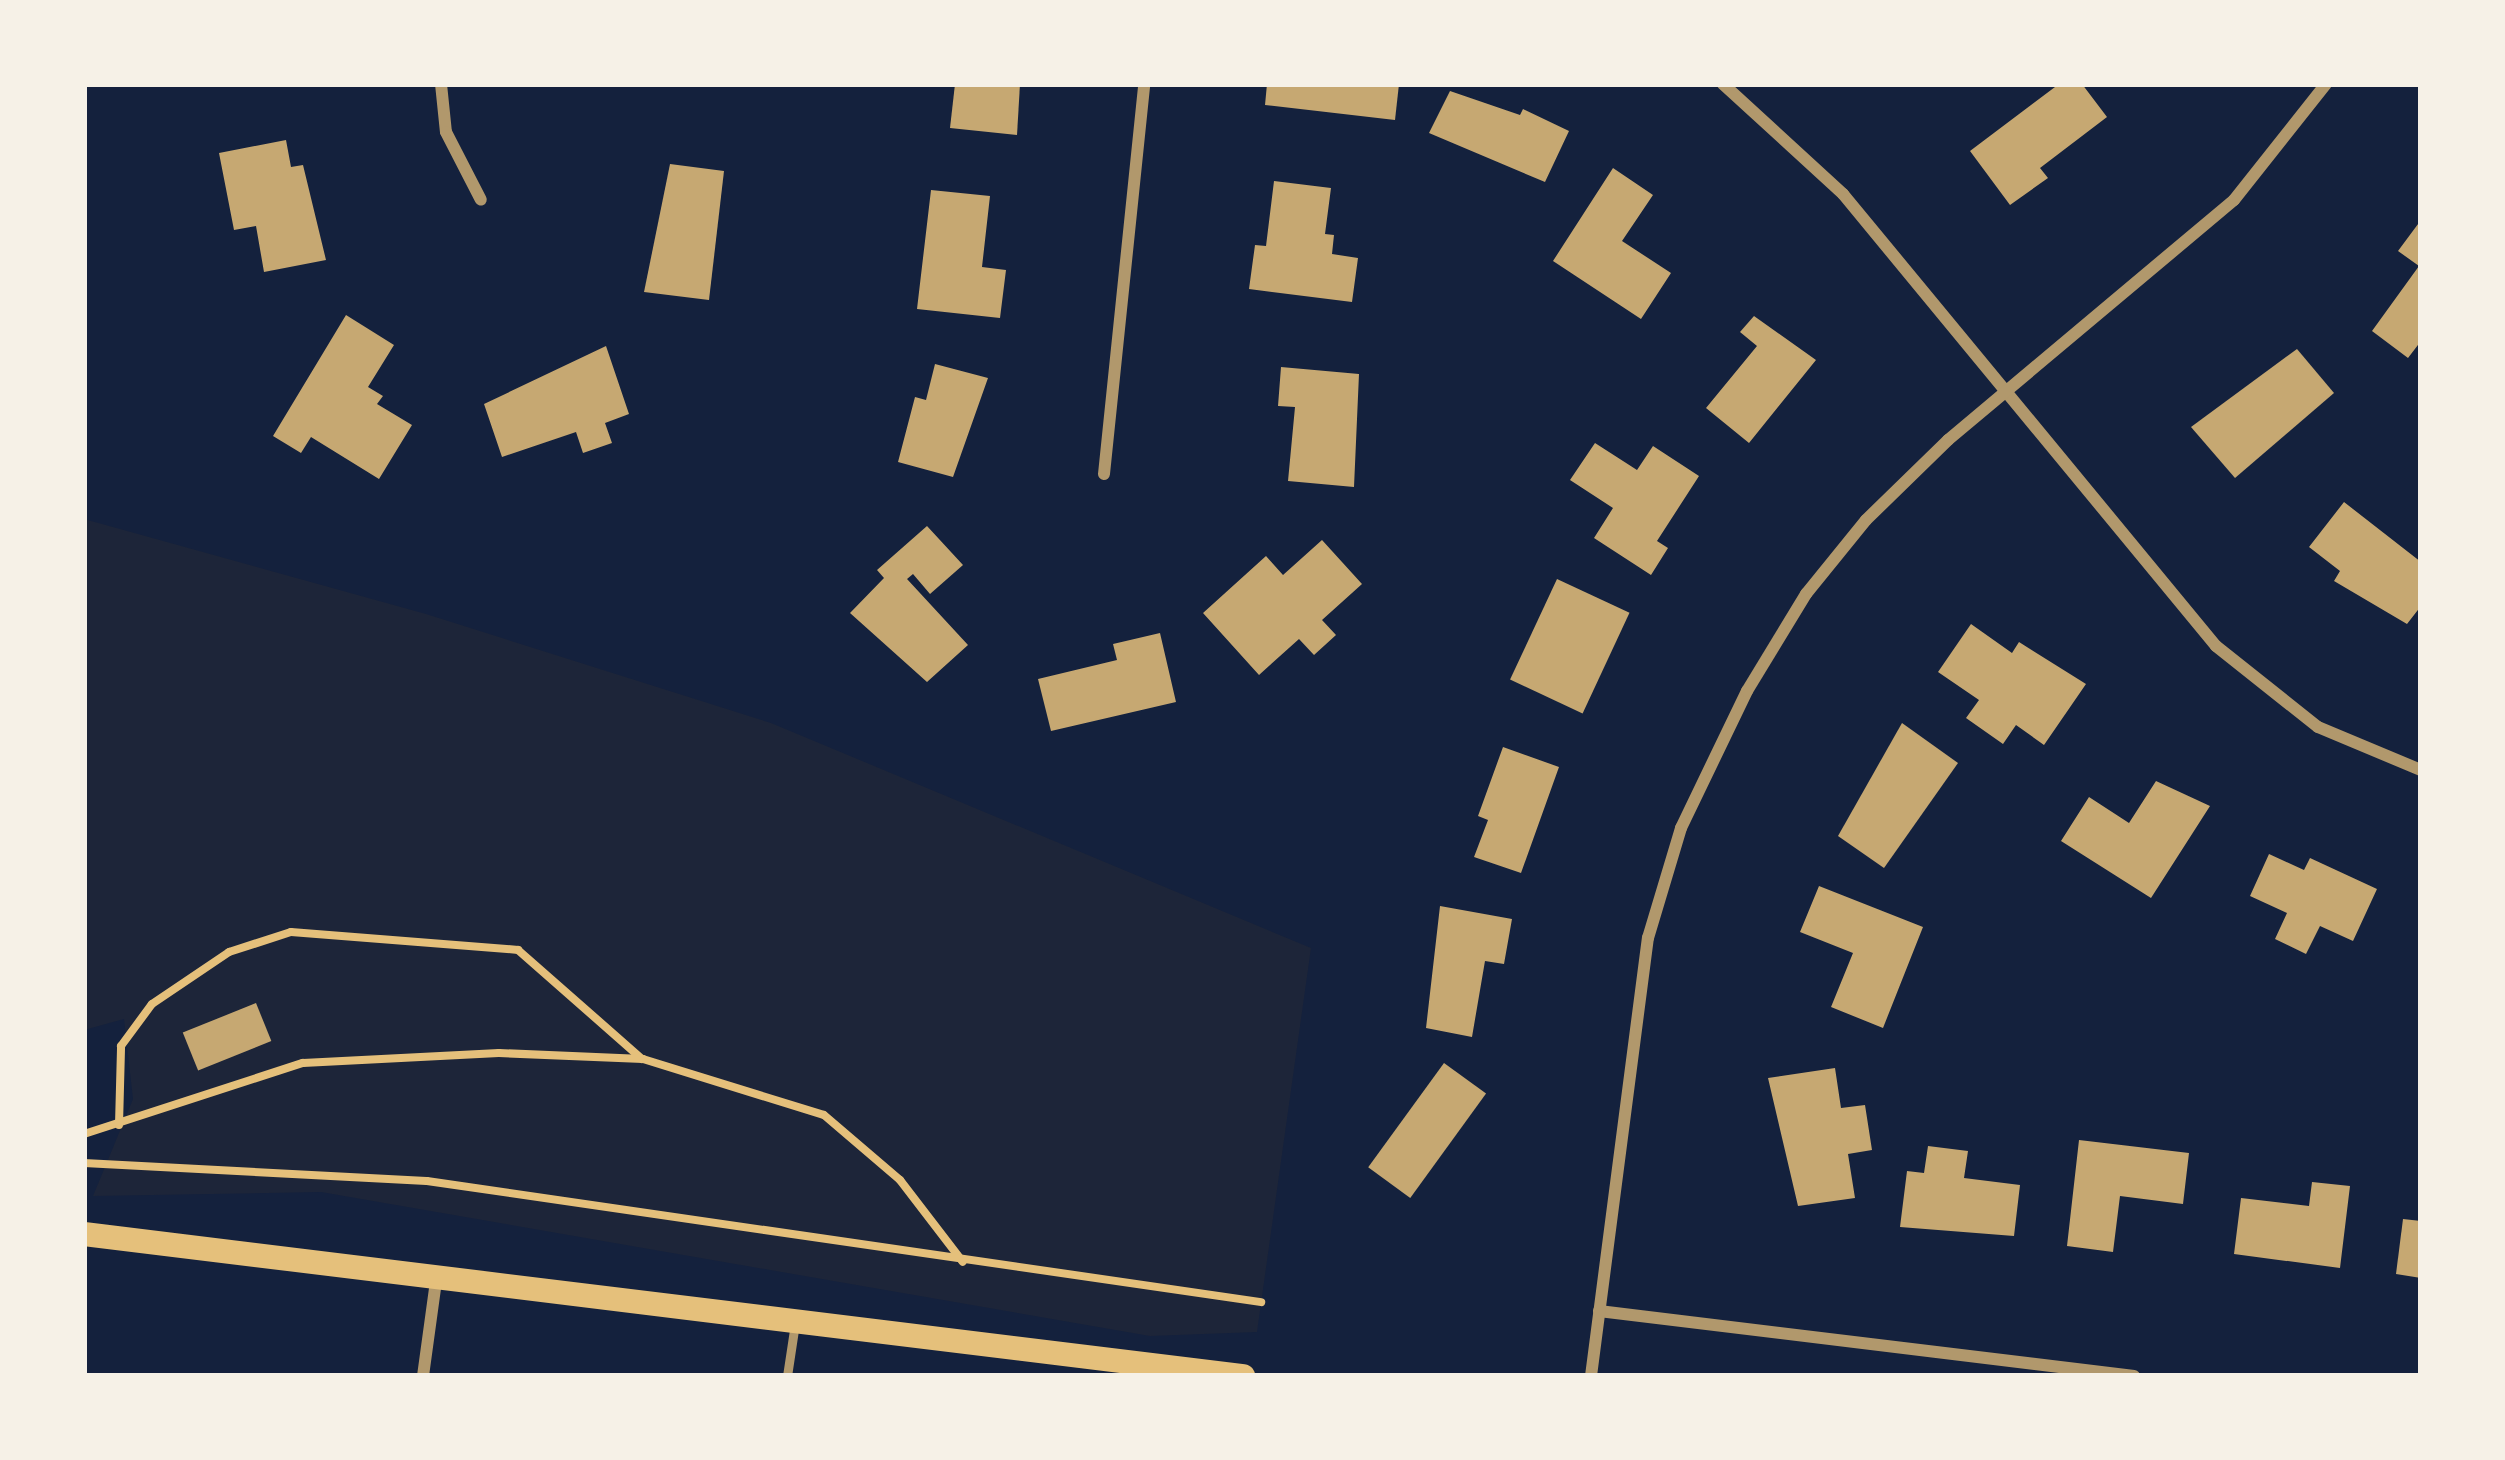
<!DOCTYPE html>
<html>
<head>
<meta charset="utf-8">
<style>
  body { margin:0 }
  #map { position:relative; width:2505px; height:1460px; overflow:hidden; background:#14213d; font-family:"Exo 2",sans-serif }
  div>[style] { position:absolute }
  .green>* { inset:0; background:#1d2539 }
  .building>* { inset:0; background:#c6a872; transform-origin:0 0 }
  .path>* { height:8px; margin:-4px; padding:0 4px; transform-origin:4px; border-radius:4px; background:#e5c07b }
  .service>* { height:9px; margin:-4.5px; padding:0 4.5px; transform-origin:4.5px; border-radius:4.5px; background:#b1986c }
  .minor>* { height:12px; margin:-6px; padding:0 6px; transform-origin:6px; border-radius:6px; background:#b1986c }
  .secondary>* { height:24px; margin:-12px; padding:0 12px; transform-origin:12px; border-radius:12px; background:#e5c07b }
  span { translate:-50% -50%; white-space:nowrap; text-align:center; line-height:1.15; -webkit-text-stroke:9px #f6f1e7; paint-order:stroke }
  .frame { position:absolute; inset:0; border:87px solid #f6f1e7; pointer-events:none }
</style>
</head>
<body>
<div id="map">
  <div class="green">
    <div style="clip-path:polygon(84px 519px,426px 614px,771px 723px,1311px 948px,1257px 1332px,1150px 1336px,321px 1192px,93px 1196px,133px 1099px,124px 1019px,84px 1030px)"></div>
  </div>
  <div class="building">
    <div style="clip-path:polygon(955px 84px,1020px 84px,1017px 135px,950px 128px)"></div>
    <div style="clip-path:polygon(1267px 84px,1399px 84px,1395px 120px,1265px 105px)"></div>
    <div style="clip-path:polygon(2059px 84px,2082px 84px,2107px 117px,2040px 168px,2048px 178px,2010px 205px,1970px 151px)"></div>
    <div style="clip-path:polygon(1450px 91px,1520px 115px,1523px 109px,1569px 131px,1545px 182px,1429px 133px)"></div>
    <div style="clip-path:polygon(286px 140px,291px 167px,303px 165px,326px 260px,264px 272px,256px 226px,234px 230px,219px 153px)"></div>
    <div style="clip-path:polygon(670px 164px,724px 171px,709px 300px,644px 292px)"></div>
    <div style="clip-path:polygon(1613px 168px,1653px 195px,1622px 241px,1671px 273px,1641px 319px,1553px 261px)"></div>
    <div style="clip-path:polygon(1274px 181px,1331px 188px,1325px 234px,1334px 235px,1332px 254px,1358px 258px,1352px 302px,1249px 289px,1255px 245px,1266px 246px)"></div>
    <div style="clip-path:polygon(931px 190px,990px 196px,982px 267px,1006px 270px,1000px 318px,917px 309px)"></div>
    <div style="clip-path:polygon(2421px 220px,2421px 341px,2408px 358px,2372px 331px,2419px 266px,2398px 251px)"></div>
    <div style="clip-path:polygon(346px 315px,394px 345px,368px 387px,383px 396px,377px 404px,412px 425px,379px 479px,311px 437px,301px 453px,273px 436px)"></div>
    <div style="clip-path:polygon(1754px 316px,1816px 360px,1749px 443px,1706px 408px,1757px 346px,1740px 332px)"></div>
    <div style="clip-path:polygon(606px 346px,629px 414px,605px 423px,612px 443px,583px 453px,576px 432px,502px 457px,484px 404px)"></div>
    <div style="clip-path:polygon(2297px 349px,2334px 393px,2235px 478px,2191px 427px)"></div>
    <div style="clip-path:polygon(935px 364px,988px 378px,953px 477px,898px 462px,915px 397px,926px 400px)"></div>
    <div style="clip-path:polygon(1281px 367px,1359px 374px,1354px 487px,1288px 481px,1295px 407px,1278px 406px)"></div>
    <div style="clip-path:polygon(1595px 443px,1637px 470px,1653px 446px,1699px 476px,1657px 541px,1668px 548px,1651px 575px,1594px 538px,1613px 508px,1570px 480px)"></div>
    <div style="clip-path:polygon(2344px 502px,2421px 562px,2421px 606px,2407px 624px,2334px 581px,2340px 571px,2309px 547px)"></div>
    <div style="clip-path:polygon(927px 526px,963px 565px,930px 594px,913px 574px,907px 579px,968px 645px,927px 682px,850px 613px,884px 578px,877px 570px)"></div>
    <div style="clip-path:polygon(1322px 540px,1362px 584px,1322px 620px,1336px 635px,1314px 655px,1299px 639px,1259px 675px,1203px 613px,1266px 556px,1283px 575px)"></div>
    <div style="left:1557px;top:579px;width:80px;height:111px;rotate:25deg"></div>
    <div style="clip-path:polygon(1971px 624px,2012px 653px,2019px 642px,2086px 684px,2044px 745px,2016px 725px,2003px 744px,1966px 718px,1979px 700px,1938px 672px)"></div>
    <div style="clip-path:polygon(1160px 633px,1176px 702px,1051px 731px,1038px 679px,1117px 660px,1113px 644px)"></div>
    <div style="clip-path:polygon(1902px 723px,1958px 763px,1884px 868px,1838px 836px)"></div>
    <div style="clip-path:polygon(1503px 747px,1559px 767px,1521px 873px,1474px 857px,1488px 820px,1478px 816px)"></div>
    <div style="clip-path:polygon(2156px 781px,2210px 806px,2151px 898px,2061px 841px,2089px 797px,2129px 823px)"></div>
    <div style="clip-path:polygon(2269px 854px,2304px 870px,2310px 858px,2377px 889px,2353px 941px,2320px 926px,2306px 954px,2275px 939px,2287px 913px,2250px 896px)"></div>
    <div style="clip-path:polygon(1819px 886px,1923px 927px,1883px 1028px,1831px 1007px,1853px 953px,1800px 932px)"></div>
    <div style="clip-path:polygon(1440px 906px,1512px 919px,1504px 964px,1485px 961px,1472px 1037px,1426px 1028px)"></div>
    <div style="left:256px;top:1003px;width:41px;height:79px;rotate:68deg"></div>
    <div style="left:1444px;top:1063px;width:52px;height:129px;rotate:36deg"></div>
    <div style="clip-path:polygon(1835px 1068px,1841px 1108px,1865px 1105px,1872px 1150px,1848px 1154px,1855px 1198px,1798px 1206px,1768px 1078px)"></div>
    <div style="clip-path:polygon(2079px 1140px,2189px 1153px,2183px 1204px,2120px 1196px,2113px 1252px,2067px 1246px)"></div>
    <div style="clip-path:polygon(1928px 1146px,1968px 1151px,1964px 1178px,2020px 1185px,2014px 1236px,1900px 1227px,1907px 1171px,1924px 1173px)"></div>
    <div style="clip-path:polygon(2312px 1182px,2350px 1186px,2340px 1268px,2234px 1254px,2241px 1198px,2309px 1206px)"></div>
    <div style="clip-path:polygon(2403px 1219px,2421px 1221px,2421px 1278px,2396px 1274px)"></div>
  </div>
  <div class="path">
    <div style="left:119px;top:1125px;width:79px;rotate:-88.5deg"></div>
    <div style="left:121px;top:1046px;width:52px;rotate:-53.6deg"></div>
    <div style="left:152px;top:1004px;width:93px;rotate:-34deg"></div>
    <div style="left:229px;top:952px;width:65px;rotate:-17.9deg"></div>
    <div style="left:291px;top:932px;width:228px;rotate:4.5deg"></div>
    <div style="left:518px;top:950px;width:165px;rotate:41.3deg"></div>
    <div style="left:84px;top:1134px;width:230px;rotate:-18deg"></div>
    <div style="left:303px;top:1063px;width:196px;rotate:-2.9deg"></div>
    <div style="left:499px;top:1053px;width:144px;rotate:2.4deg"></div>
    <div style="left:643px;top:1059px;width:189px;rotate:17.2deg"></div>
    <div style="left:824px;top:1115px;width:100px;rotate:40.5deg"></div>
    <div style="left:900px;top:1180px;width:103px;rotate:52.5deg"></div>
    <div style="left:84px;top:1163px;width:343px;rotate:3deg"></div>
    <div style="left:427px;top:1181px;width:843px;rotate:8.26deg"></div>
  </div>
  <div class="service">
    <div style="left:787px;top:1376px;width:54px;rotate:-81.4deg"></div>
  </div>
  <div class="minor">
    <div style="left:441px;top:84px;width:48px;rotate:84.1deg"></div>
    <div style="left:446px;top:132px;width:76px;rotate:62.8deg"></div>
    <div style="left:1723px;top:84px;width:163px;rotate:42.5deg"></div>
    <div style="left:1843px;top:194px;width:586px;rotate:50.47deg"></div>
    <div style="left:2216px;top:646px;width:130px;rotate:38.5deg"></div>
    <div style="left:2318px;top:727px;width:112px;rotate:22.7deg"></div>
    <div style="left:1104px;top:474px;width:392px;rotate:-84.1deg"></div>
    <div style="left:1599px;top:1311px;width:539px;rotate:6.93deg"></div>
    <div style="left:423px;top:1376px;width:103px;rotate:-82.2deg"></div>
    <div style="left:1591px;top:1376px;width:442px;rotate:-82.6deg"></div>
    <div style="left:1648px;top:938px;width:115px;rotate:-73.3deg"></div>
    <div style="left:1681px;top:828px;width:152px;rotate:-64.3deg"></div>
    <div style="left:1747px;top:691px;width:114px;rotate:-58.7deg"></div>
    <div style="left:1806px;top:594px;width:95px;rotate:-51deg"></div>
    <div style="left:1866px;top:520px;width:115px;rotate:-44.3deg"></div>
    <div style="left:1948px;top:440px;width:373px;rotate:-40deg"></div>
    <div style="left:2234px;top:200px;width:148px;rotate:-51.6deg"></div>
  </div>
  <div class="secondary">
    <div style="left:84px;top:1234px;width:1168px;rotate:6.99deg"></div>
  </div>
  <div class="frame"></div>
</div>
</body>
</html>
